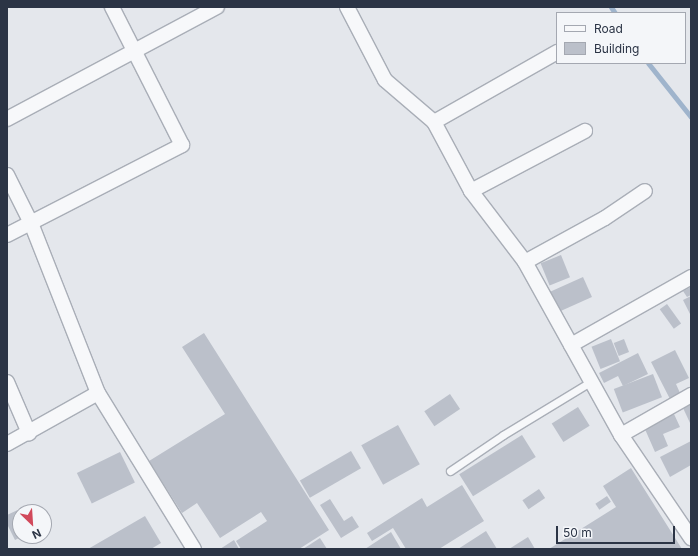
<!DOCTYPE html>
<html>
<head>
<meta charset="utf-8">
<style>
  body { margin:0 }
  #map { position:relative; width:698px; height:556px; overflow:hidden; background:#e4e7ec; font-family:Inter,sans-serif }
  div>[style] { position:absolute }
  .stream>* { height:5px; margin:-2.5px; padding:0 2.5px; transform-origin:2.5px; border-radius:2.5px; background:#9fb4cc }
  .building>* { inset:0; background:#bbc0ca; transform-origin:0 0 }
  .roads { filter:drop-shadow(1px 0 #a9aeb7) drop-shadow(-1px 0 #a9aeb7) drop-shadow(0 1px #a9aeb7) drop-shadow(0 -1px #a9aeb7) }
  .service>* { height:7px; margin:-3.5px; padding:0 3.5px; transform-origin:3.5px; border-radius:3.5px; background:#f7f8fa }
  .minor>* { height:14px; margin:-7px; padding:0 7px; transform-origin:7px; border-radius:7px; background:#f7f8fa }
  span { translate:-50% -50%; white-space:nowrap; text-align:center; line-height:1.15; -webkit-text-stroke:4px #f4f6f9; paint-order:stroke }
  .frame { position:absolute; inset:0; border:8px solid #2b3445; pointer-events:none }
  .legend { position:absolute; left:556px; top:12px; width:130px; height:52px; box-sizing:border-box; background:#f4f6f9; border:1px solid #a4a8b1; margin:0; padding:5px 7px; list-style:none; font-size:12px; color:#2b3445 }
  .legend li { display:flex; align-items:center; gap:8px; height:20px }
  .legend b { width:20px; border:1px solid #a4a8b1 }
  .north { position:absolute; left:12px; top:504px; width:40px; height:40px; box-sizing:border-box; background:#f4f6f9; border:1px solid #a4a8b1; border-radius:50%; rotate:155deg; font-size:11px; font-weight:700; line-height:16px; text-align:center; color:#2b3445 }
  .north::after { content:''; display:block; margin:auto; width:14px; height:18px; background:#d1495b; clip-path:polygon(50% 0,100% 100%,50% 72%,0 100%) }
  .scale { position:absolute; left:556px; top:526px; width:119px; height:18px; box-sizing:border-box; border:2px solid #2b3445; border-top:0; padding-left:5px; font-size:12px; line-height:14px; white-space:nowrap; color:#2b3445; -webkit-text-stroke:3px #f4f6f9; paint-order:stroke }
</style>
</head>
<body>
<div id="map">
  <div class="stream">
    <div style="left:611px;top:7px;width:7px;rotate:56deg"></div>
    <div style="left:648px;top:63px;width:69px;rotate:51.5deg"></div>
  </div>
  <div class="building">
    <div style="left:561px;top:255px;width:24px;height:22px;rotate:68deg"></div>
    <div style="left:583px;top:277px;width:22px;height:36px;rotate:66deg"></div>
    <div style="clip-path:polygon(691px 287px,691px 295px,687px 297px,683px 291px)"></div>
    <div style="clip-path:polygon(691px 296px,691px 316px,683px 300px)"></div>
    <div style="left:667px;top:304px;width:24px;height:9px;rotate:54deg"></div>
    <div style="clip-path:polygon(204px 333px,329px 530px,299px 549px,241px 549px,236px 541px,267px 521px,261px 512px,220px 538px,197px 503px,182px 513px,149px 461px,225px 414px,182px 347px)"></div>
    <div style="left:611px;top:339px;width:24px;height:21px;rotate:68deg"></div>
    <div style="left:624px;top:339px;width:14px;height:11px;rotate:69deg"></div>
    <div style="clip-path:polygon(675px 350px,689px 378px,676px 384px,680px 393px,670px 399px,651px 362px)"></div>
    <div style="clip-path:polygon(638px 353px,648px 374px,623px 386px,618px 376px,604px 383px,599px 373px)"></div>
    <div style="left:653px;top:374px;width:25px;height:42px;rotate:69deg"></div>
    <div style="left:450px;top:394px;width:18px;height:31px;rotate:56deg"></div>
    <div style="clip-path:polygon(691px 404px,691px 425px,683px 408px)"></div>
    <div style="left:578px;top:407px;width:22px;height:31px;rotate:58deg"></div>
    <div style="clip-path:polygon(674px 414px,680px 427px,663px 434px,668px 446px,655px 452px,644px 427px)"></div>
    <div style="left:398px;top:425px;width:45px;height:42px;rotate:61deg"></div>
    <div style="left:522px;top:435px;width:26px;height:74px;rotate:58deg"></div>
    <div style="clip-path:polygon(691px 441px,691px 465px,670px 477px,660px 457px)"></div>
    <div style="left:351px;top:451px;width:20px;height:59px;rotate:60deg"></div>
    <div style="left:120px;top:452px;width:34px;height:48px;rotate:64deg"></div>
    <div style="clip-path:polygon(631px 468px,682px 549px,549px 549px,616px 507px,603px 486px)"></div>
    <div style="clip-path:polygon(462px 485px,484px 521px,439px 549px,406px 549px,393px 528px,372px 541px,367px 533px,422px 498px,427px 507px)"></div>
    <div style="left:539px;top:489px;width:11px;height:20px;rotate:56deg"></div>
    <div style="left:607px;top:496px;width:7px;height:14px;rotate:56deg"></div>
    <div style="clip-path:polygon(330px 499px,344px 521px,352px 516px,359px 527px,341px 538px,320px 505px)"></div>
    <div style="clip-path:polygon(24px 507px,27px 512px,20px 512px,20px 536px,23px 536px,15px 540px,7px 524px,7px 515px)"></div>
    <div style="clip-path:polygon(145px 516px,161px 543px,151px 549px,88px 549px)"></div>
    <div style="clip-path:polygon(486px 531px,497px 549px,458px 549px)"></div>
    <div style="clip-path:polygon(391px 532px,401px 549px,365px 549px)"></div>
    <div style="clip-path:polygon(528px 537px,535px 549px,509px 549px)"></div>
    <div style="clip-path:polygon(320px 538px,327px 549px,303px 549px)"></div>
    <div style="clip-path:polygon(234px 540px,239px 549px,220px 549px)"></div>
  </div>
  <div class="roads">
    <div class="service">
      <div style="left:450px;top:471px;width:64px;rotate:-34.2deg"></div>
      <div style="left:503px;top:435px;width:102px;rotate:-31.3deg"></div>
    </div>
    <div class="minor">
      <div style="left:347px;top:7px;width:82px;rotate:62.5deg"></div>
      <div style="left:385px;top:80px;width:65px;rotate:40.6deg"></div>
      <div style="left:434px;top:122px;width:78px;rotate:61.8deg"></div>
      <div style="left:471px;top:191px;width:89px;rotate:52.7deg"></div>
      <div style="left:525px;top:262px;width:198px;rotate:61deg"></div>
      <div style="left:621px;top:435px;width:125px;rotate:55.8deg"></div>
      <div style="left:7px;top:119px;width:238px;rotate:-28.1deg"></div>
      <div style="left:434px;top:122px;width:142px;rotate:-29.6deg"></div>
      <div style="left:7px;top:175px;width:54px;rotate:63.4deg"></div>
      <div style="left:31px;top:223px;width:183px;rotate:68.5deg"></div>
      <div style="left:471px;top:191px;width:129px;rotate:-27.8deg"></div>
      <div style="left:7px;top:235px;width:197px;rotate:-27.2deg"></div>
      <div style="left:182px;top:145px;width:155px;rotate:-116.9deg"></div>
      <div style="left:525px;top:262px;width:91px;rotate:-28.8deg"></div>
      <div style="left:605px;top:218px;width:48px;rotate:-34deg"></div>
      <div style="left:571px;top:345px;width:138px;rotate:-29.5deg"></div>
      <div style="left:7px;top:382px;width:56px;rotate:66.7deg"></div>
      <div style="left:621px;top:435px;width:81px;rotate:-29.7deg"></div>
      <div style="left:7px;top:444px;width:104px;rotate:-29.3deg"></div>
      <div style="left:98px;top:393px;width:183px;rotate:58.4deg"></div>
    </div>
  </div>
  <div class="frame"></div>
  <ul class="legend">
  <li><b style="height:5px;background:#f7f8fa"></b>Road</li>
  <li><b style="height:11px;background:#bbc0ca"></b>Building</li>
  </ul>
  <div class="north">N</div>
  <div class="scale">50 m</div>
</div>
</body>
</html>
